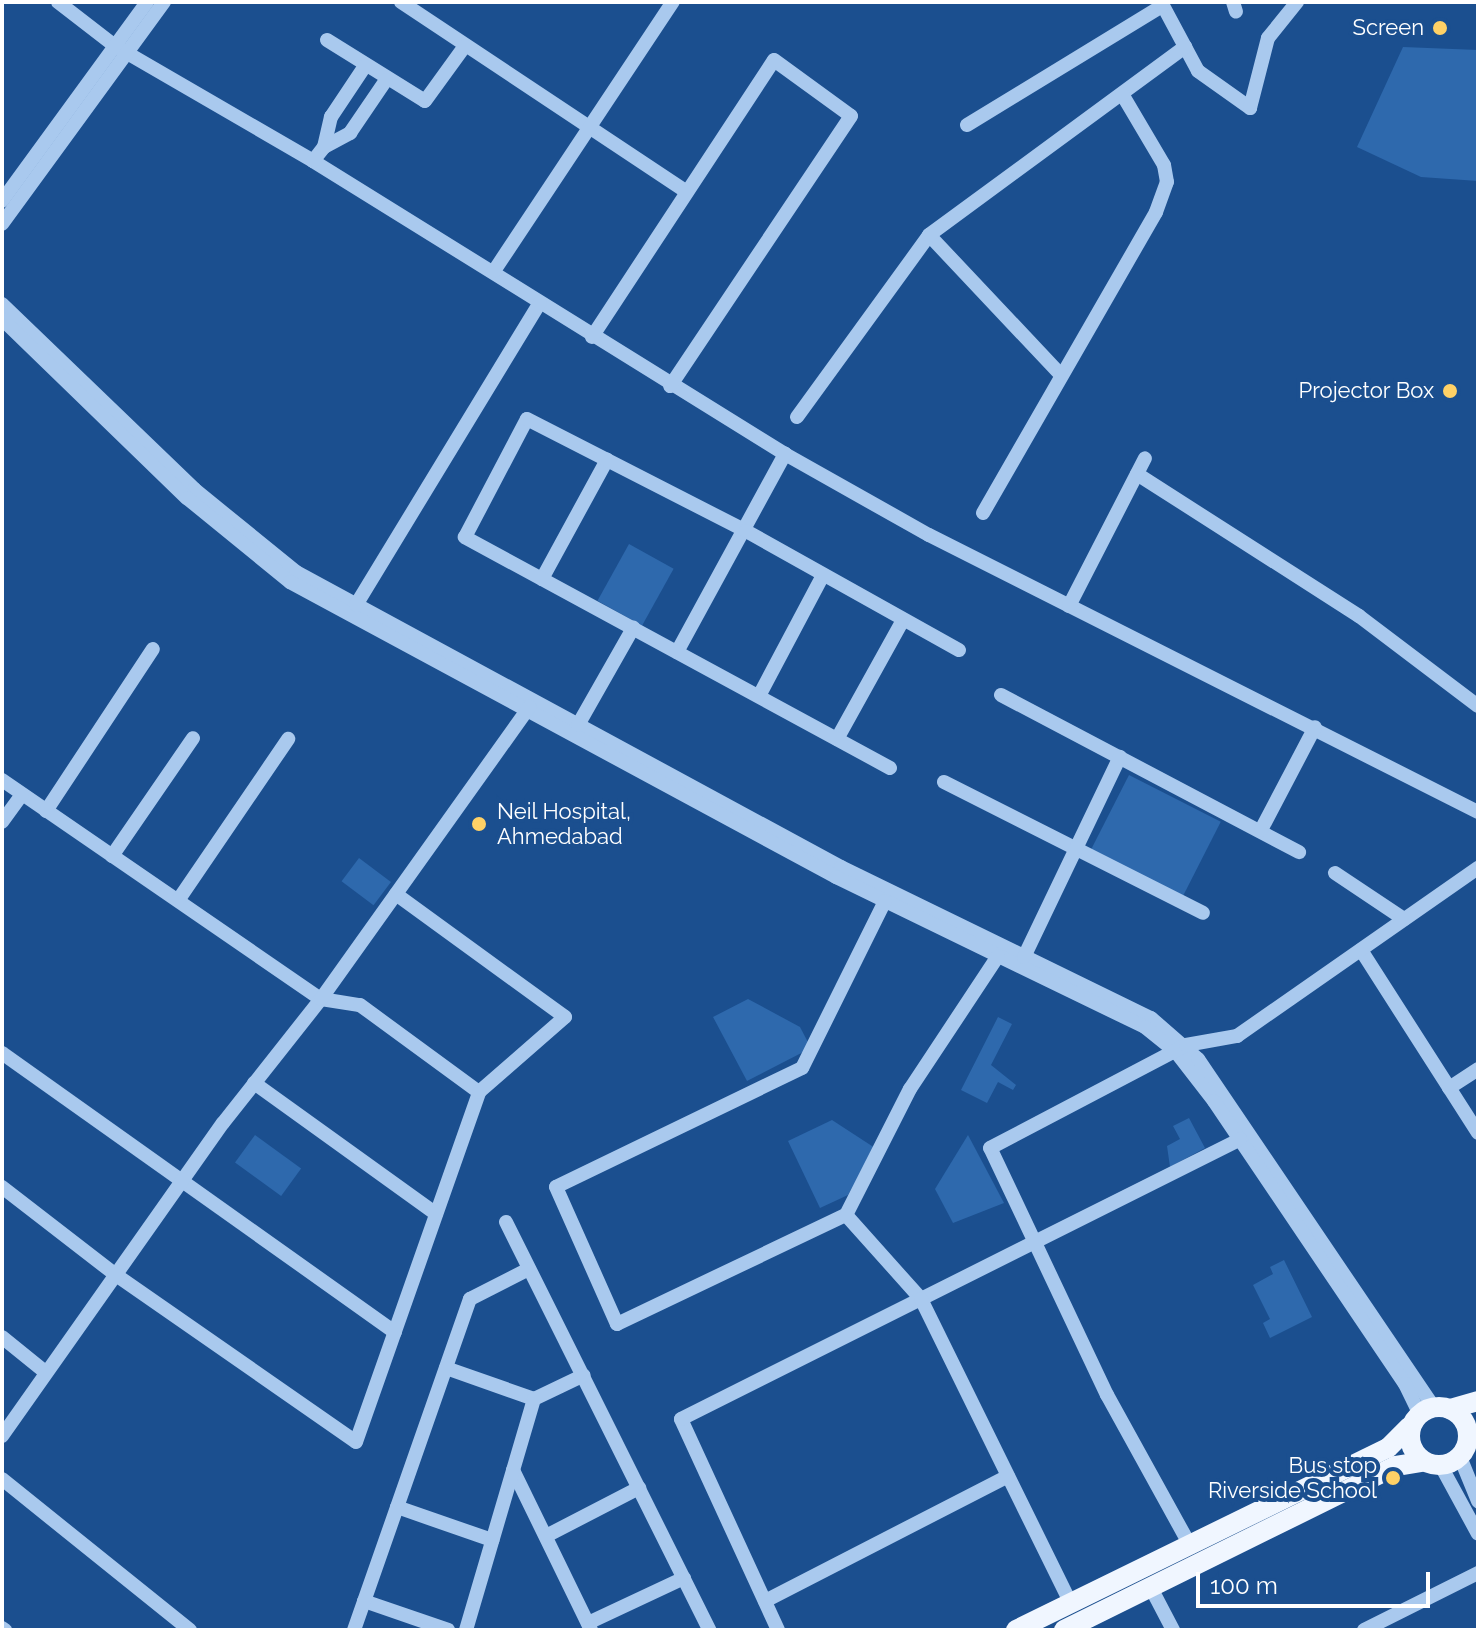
<!DOCTYPE html>
<html>
<head>
<meta charset="utf-8">
<style>
  body { margin:0 }
  #map { position:relative; width:1480px; height:1632px; overflow:hidden; background:#1b4f8f; font-family:Raleway,sans-serif }
  div>[style] { position:absolute }
  .green>* { inset:0; background:#2e69ad; transform-origin:0 0 }
  .minor>* { height:14px; margin:-7px; padding:0 7px; transform-origin:7px; border-radius:7px; background:#a9c9ee }
  .major>* { height:20px; margin:-10px; padding:0 10px; transform-origin:10px; border-radius:10px; background:#f0f6ff }
  .major>.ring { margin:-10px; padding:0; box-sizing:content-box; background:none; border:20px solid #f0f6ff; border-radius:50% }
  .dots>* { width:22px; height:22px; translate:-50% -50%; box-sizing:border-box; border:4px solid #1b4f8f; border-radius:50% }
  span { translate:-50% -50%; white-space:nowrap; text-align:center; line-height:1.15; -webkit-text-stroke:8px #1b4f8f; paint-order:stroke }
  .poi-label { font-size:22px; color:#fff }
  .right { translate:-100% -50%; text-align:right }
  .left { translate:0 -50%; text-align:left }
  .frame { position:absolute; inset:0; border:4px solid #fff; pointer-events:none }
  .scale { position:absolute; left:1196px; top:1572px; width:234px; height:36px; box-sizing:border-box; border:4px solid #fff; border-top:0; padding-left:10px; font-size:24px; line-height:28px; white-space:nowrap; color:#fff; -webkit-text-stroke:6px #1b4f8f; paint-order:stroke }
</style>
</head>
<body>
<div id="map">
  <div class="green">
    <div style="clip-path:polygon(1403px 47px,1478px 50px,1478px 181px,1421px 177px,1357px 147px)"></div>
    <div style="left:629px;top:544px;width:51px;height:65px;rotate:29deg"></div>
    <div style="left:1129px;top:775px;width:103px;height:88px;rotate:27deg"></div>
    <div style="left:359px;top:858px;width:40px;height:29px;rotate:37deg"></div>
    <div style="clip-path:polygon(748px 999px,800px 1027px,811px 1048px,747px 1081px,713px 1017px)"></div>
    <div style="clip-path:polygon(998px 1017px,1012px 1024px,991px 1065px,1016px 1085px,1013px 1090px,998px 1082px,987px 1103px,961px 1090px)"></div>
    <div style="clip-path:polygon(1189px 1118px,1205px 1148px,1170px 1167px,1167px 1146px,1180px 1139px,1173px 1126px)"></div>
    <div style="clip-path:polygon(832px 1120px,875px 1148px,848px 1195px,820px 1208px,788px 1141px)"></div>
    <div style="left:255px;top:1135px;width:57px;height:34px;rotate:36deg"></div>
    <div style="clip-path:polygon(968px 1135px,1004px 1203px,953px 1223px,935px 1189px)"></div>
    <div style="clip-path:polygon(1284px 1260px,1312px 1317px,1270px 1338px,1263px 1323px,1270px 1319px,1253px 1285px,1273px 1274px,1270px 1267px)"></div>
  </div>
  <div class="minor">
    <div style="left:58px;top:2px;width:72px;rotate:37.7deg"></div>
    <div style="left:115px;top:46px;width:229px;rotate:30.1deg"></div>
    <div style="left:313px;top:161px;width:556px;rotate:31.83deg"></div>
    <div style="left:785px;top:454px;width:165px;rotate:29.4deg"></div>
    <div style="left:929px;top:535px;width:615px;rotate:26.77deg"></div>
    <div style="left:401px;top:2px;width:343px;rotate:33.6deg"></div>
    <div style="left:1161px;top:2px;width:78px;rotate:61.8deg"></div>
    <div style="left:1198px;top:71px;width:64px;rotate:35.4deg"></div>
    <div style="left:1250px;top:108px;width:72px;rotate:-75.6deg"></div>
    <div style="left:1268px;top:38px;width:46px;rotate:-51.1deg"></div>
    <div style="left:1233px;top:2px;width:10px;rotate:73deg"></div>
    <div style="left:327px;top:40px;width:115px;rotate:31.9deg"></div>
    <div style="left:425px;top:101px;width:68px;rotate:-54deg"></div>
    <div style="left:967px;top:125px;width:228px;rotate:-31.4deg"></div>
    <div style="left:324px;top:147px;width:30px;rotate:-28deg"></div>
    <div style="left:350px;top:133px;width:64px;rotate:-55.8deg"></div>
    <div style="left:313px;top:161px;width:18px;rotate:-52deg"></div>
    <div style="left:324px;top:147px;width:31px;rotate:-77deg"></div>
    <div style="left:331px;top:117px;width:61px;rotate:-56.3deg"></div>
    <div style="left:2px;top:201px;width:246px;rotate:-53.9deg"></div>
    <div style="left:2px;top:224px;width:275px;rotate:-53.9deg"></div>
    <div style="left:929px;top:235px;width:190px;rotate:46.7deg"></div>
    <div style="left:494px;top:271px;width:323px;rotate:-56.4deg"></div>
    <div style="left:2px;top:304px;width:267px;rotate:43.9deg"></div>
    <div style="left:194px;top:489px;width:132px;rotate:39.1deg"></div>
    <div style="left:296px;top:572px;width:620px;rotate:28.43deg"></div>
    <div style="left:841px;top:867px;width:345px;rotate:26deg"></div>
    <div style="left:1151px;top:1018px;width:62px;rotate:41.1deg"></div>
    <div style="left:1198px;top:1059px;width:420px;rotate:55.9deg"></div>
    <div style="left:2px;top:319px;width:257px;rotate:44.1deg"></div>
    <div style="left:187px;top:498px;width:133px;rotate:39.2deg"></div>
    <div style="left:290px;top:582px;width:621px;rotate:28.38deg"></div>
    <div style="left:836px;top:877px;width:343px;rotate:25.9deg"></div>
    <div style="left:1145px;top:1027px;width:40px;rotate:39deg"></div>
    <div style="left:1176px;top:1052px;width:62px;rotate:52.2deg"></div>
    <div style="left:1214px;top:1101px;width:341px;rotate:56deg"></div>
    <div style="left:1405px;top:1384px;width:32px;rotate:64deg"></div>
    <div style="left:592px;top:337px;width:331px;rotate:-56.7deg"></div>
    <div style="left:774px;top:60px;width:95px;rotate:36deg"></div>
    <div style="left:851px;top:116px;width:325px;rotate:123.8deg"></div>
    <div style="left:797px;top:417px;width:225px;rotate:-54deg"></div>
    <div style="left:929px;top:235px;width:318px;rotate:-36.3deg"></div>
    <div style="left:1137px;top:474px;width:264px;rotate:32.6deg"></div>
    <div style="left:1359px;top:616px;width:149px;rotate:37.1deg"></div>
    <div style="left:983px;top:513px;width:347px;rotate:-60.1deg"></div>
    <div style="left:1156px;top:212px;width:32px;rotate:-70deg"></div>
    <div style="left:1167px;top:182px;width:17px;rotate:-100deg"></div>
    <div style="left:1164px;top:165px;width:82px;rotate:-120.6deg"></div>
    <div style="left:542px;top:579px;width:136px;rotate:-61.4deg"></div>
    <div style="left:356px;top:605px;width:354px;rotate:-58.7deg"></div>
    <div style="left:1069px;top:606px;width:166px;rotate:-62.8deg"></div>
    <div style="left:677px;top:652px;width:226px;rotate:-61.4deg"></div>
    <div style="left:1001px;top:695px;width:337px;rotate:27.8deg"></div>
    <div style="left:759px;top:696px;width:137px;rotate:-62.1deg"></div>
    <div style="left:578px;top:725px;width:112px;rotate:-60.4deg"></div>
    <div style="left:837px;top:739px;width:136px;rotate:-61deg"></div>
    <div style="left:890px;top:768px;width:484px;rotate:-151.5deg"></div>
    <div style="left:465px;top:537px;width:133px;rotate:-62.3deg"></div>
    <div style="left:527px;top:419px;width:246px;rotate:27.1deg"></div>
    <div style="left:746px;top:531px;width:244px;rotate:29.2deg"></div>
    <div style="left:2px;top:780px;width:387px;rotate:34.5deg"></div>
    <div style="left:321px;top:999px;width:39px;rotate:9deg"></div>
    <div style="left:360px;top:1005px;width:147px;rotate:36.2deg"></div>
    <div style="left:944px;top:782px;width:290px;rotate:26.8deg"></div>
    <div style="left:46px;top:811px;width:194px;rotate:-56.6deg"></div>
    <div style="left:2px;top:822px;width:34px;rotate:-54deg"></div>
    <div style="left:1261px;top:830px;width:116px;rotate:-62.3deg"></div>
    <div style="left:112px;top:856px;width:143px;rotate:-55.5deg"></div>
    <div style="left:1335px;top:873px;width:83px;rotate:33.7deg"></div>
    <div style="left:179px;top:899px;width:194px;rotate:-55.7deg"></div>
    <div style="left:885px;top:901px;width:186px;rotate:116.4deg"></div>
    <div style="left:802px;top:1068px;width:273px;rotate:154.2deg"></div>
    <div style="left:556px;top:1187px;width:150px;rotate:66deg"></div>
    <div style="left:617px;top:1324px;width:254px;rotate:-25.5deg"></div>
    <div style="left:846px;top:1215px;width:141px;rotate:-63.1deg"></div>
    <div style="left:910px;top:1089px;width:159px;rotate:-56.5deg"></div>
    <div style="left:1361px;top:950px;width:217px;rotate:57.4deg"></div>
    <div style="left:1024px;top:957px;width:222px;rotate:-64.4deg"></div>
    <div style="left:2px;top:1053px;width:482px;rotate:35.4deg"></div>
    <div style="left:254px;top:1083px;width:224px;rotate:35.7deg"></div>
    <div style="left:1449px;top:1088px;width:35px;rotate:-33deg"></div>
    <div style="left:2px;top:1187px;width:144px;rotate:37.7deg"></div>
    <div style="left:116px;top:1275px;width:292px;rotate:34.8deg"></div>
    <div style="left:356px;top:1442px;width:371px;rotate:-70.6deg"></div>
    <div style="left:479px;top:1092px;width:114px;rotate:-41.1deg"></div>
    <div style="left:565px;top:1017px;width:209px;rotate:-144deg"></div>
    <div style="left:846px;top:1215px;width:113px;rotate:48.2deg"></div>
    <div style="left:921px;top:1299px;width:357px;rotate:-26.6deg"></div>
    <div style="left:506px;top:1222px;width:456px;rotate:63.5deg"></div>
    <div style="left:2px;top:1337px;width:54px;rotate:39deg"></div>
    <div style="left:446px;top:1368px;width:93px;rotate:19.4deg"></div>
    <div style="left:2px;top:1436px;width:383px;rotate:-54.8deg"></div>
    <div style="left:223px;top:1123px;width:158px;rotate:-51.7deg"></div>
    <div style="left:321px;top:999px;width:359px;rotate:-54.5deg"></div>
    <div style="left:1460px;top:1457px;width:48px;rotate:67.8deg"></div>
    <div style="left:1441px;top:1466px;width:77px;rotate:61.4deg"></div>
    <div style="left:513px;top:1470px;width:178px;rotate:64deg"></div>
    <div style="left:2px;top:1479px;width:241px;rotate:38.8deg"></div>
    <div style="left:397px;top:1507px;width:101px;rotate:19.2deg"></div>
    <div style="left:546px;top:1536px;width:105px;rotate:-27.3deg"></div>
    <div style="left:1191px;top:1547px;width:174px;rotate:-118.9deg"></div>
    <div style="left:1107px;top:1395px;width:273px;rotate:-115.3deg"></div>
    <div style="left:990px;top:1148px;width:221px;rotate:-27.7deg"></div>
    <div style="left:1186px;top:1045px;width:52px;rotate:-10deg"></div>
    <div style="left:1237px;top:1036px;width:294px;rotate:-34.9deg"></div>
    <div style="left:1150px;top:1586px;width:50px;rotate:62.4deg"></div>
    <div style="left:364px;top:1601px;width:89px;rotate:19deg"></div>
    <div style="left:765px;top:1601px;width:273px;rotate:-27.2deg"></div>
    <div style="left:588px;top:1623px;width:106px;rotate:-25.1deg"></div>
    <div style="left:2px;top:1628px;width:4px;rotate:34deg"></div>
    <div style="left:354px;top:1630px;width:351px;rotate:-70.7deg"></div>
    <div style="left:470px;top:1299px;width:66px;rotate:-27deg"></div>
    <div style="left:466px;top:1630px;width:241px;rotate:-73.6deg"></div>
    <div style="left:534px;top:1399px;width:55px;rotate:-25.6deg"></div>
    <div style="left:778px;top:1630px;width:232px;rotate:-114.7deg"></div>
    <div style="left:681px;top:1419px;width:268px;rotate:-26.6deg"></div>
    <div style="left:921px;top:1299px;width:338px;rotate:63.8deg"></div>
    <div style="left:1364px;top:1630px;width:127px;rotate:-26.6deg"></div>
  </div>
  <div class="major">
    <div class="ring" style="left:1410px;top:1407px;width:38px;height:38px"></div>
    <div style="left:1450px;top:1409px;width:29px;rotate:-16deg"></div>
    <div style="left:1016px;top:1630px;width:414px;rotate:-26.1deg"></div>
    <div style="left:1388px;top:1448px;width:30px;rotate:-45deg"></div>
    <div style="left:1064px;top:1630px;width:370px;rotate:-26.3deg"></div>
    <div style="left:1396px;top:1466px;width:26px;rotate:-9deg"></div>
  </div>
  <div class="dots">
    <div style="left:1440px;top:28px;background:#ffd166"></div>
    <div style="left:1450px;top:391px;background:#ffd166"></div>
    <div style="left:479px;top:824px;background:#ffd166"></div>
    <div style="left:1393px;top:1478px;background:#ffd166"></div>
  </div>
  <div class="poi-label">
    <span class="right" style="left:1424px;top:28px">Screen</span>
    <span class="right" style="left:1434px;top:391px">Projector Box</span>
    <span class="left" style="left:497px;top:824px">Neil Hospital,<br>Ahmedabad</span>
    <span class="right" style="left:1377px;top:1478px">Bus stop<br>Riverside School</span>
  </div>
  <div class="frame"></div>
  <div class="scale">100 m</div>
</div>
</body>
</html>
